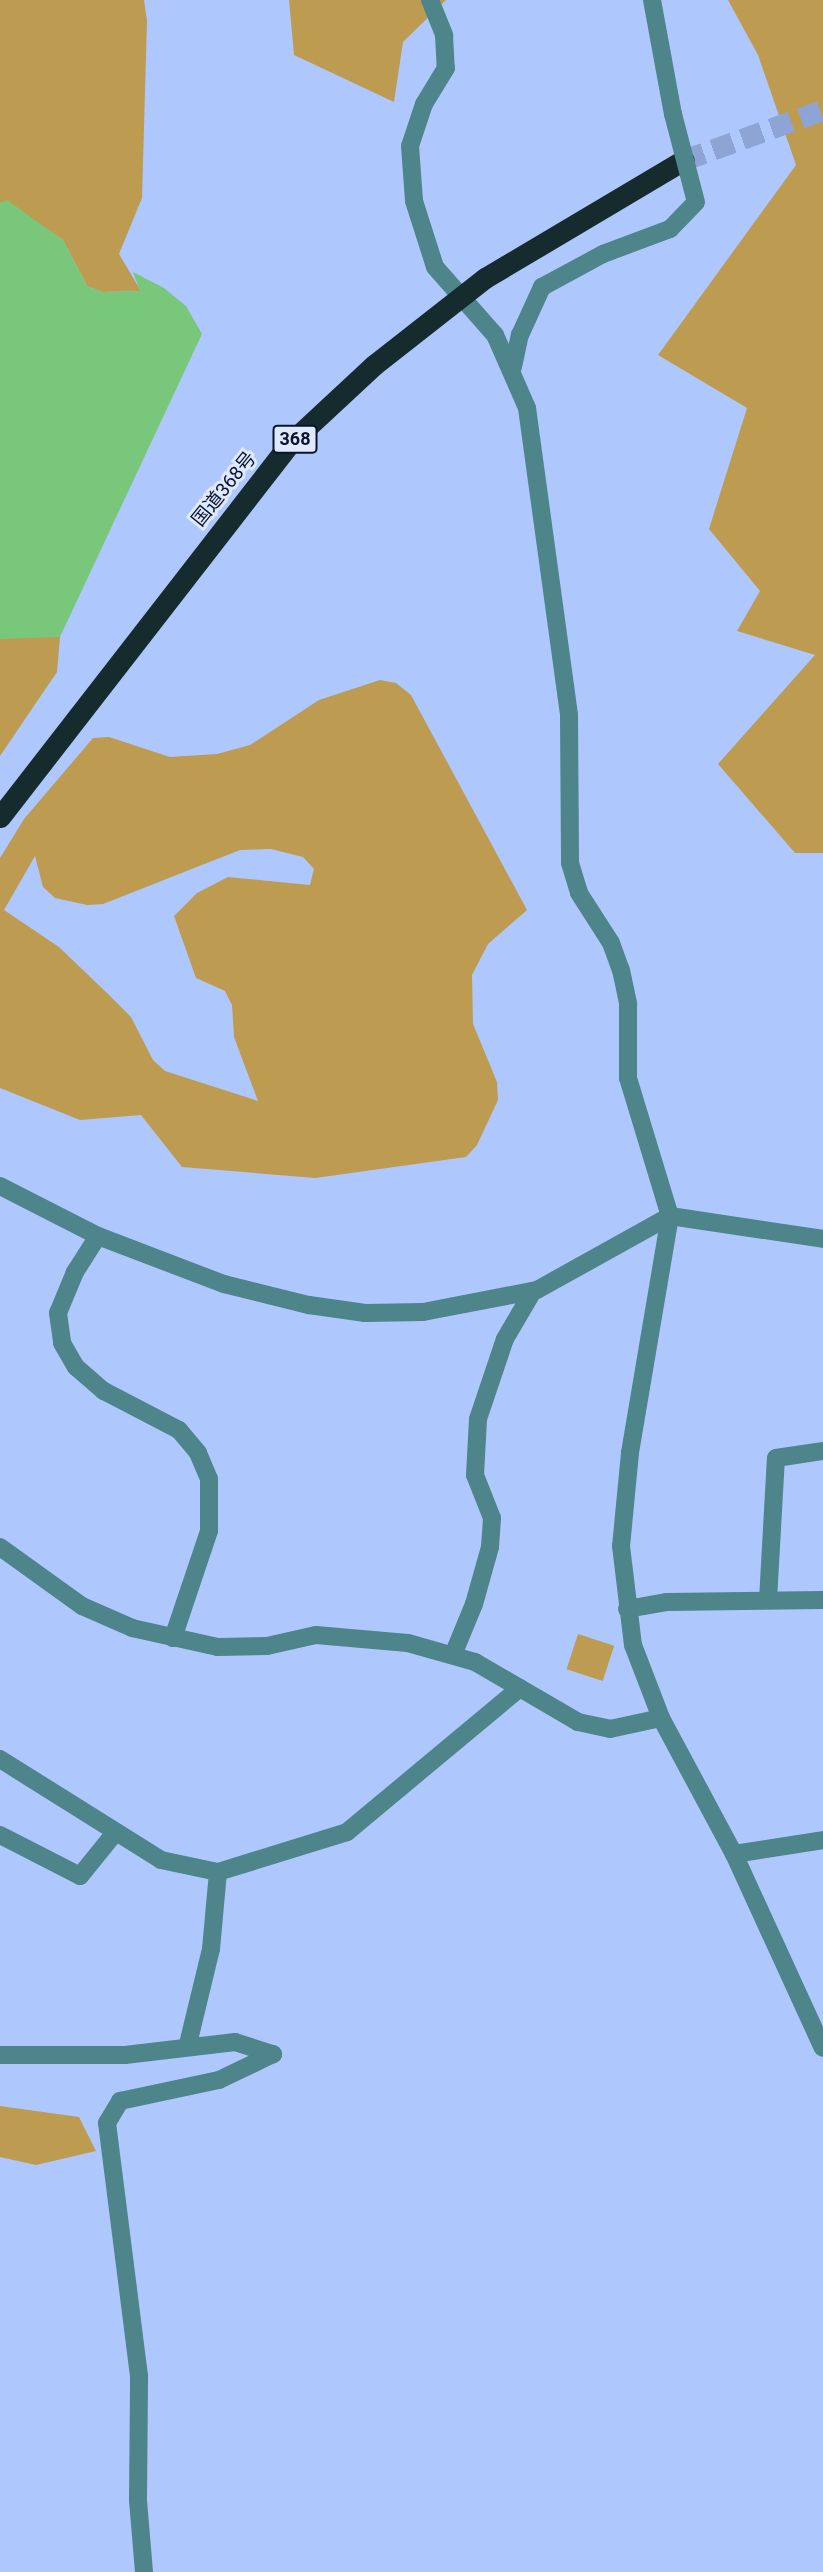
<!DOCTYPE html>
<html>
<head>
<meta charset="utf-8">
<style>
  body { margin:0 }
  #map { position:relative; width:823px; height:2572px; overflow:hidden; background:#aec8fe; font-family:Roboto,"Noto Sans JP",sans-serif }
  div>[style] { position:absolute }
  .green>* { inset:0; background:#bd9b50; transform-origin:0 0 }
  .water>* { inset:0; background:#79c77b }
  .highway-tunnel>* { height:21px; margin-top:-10.5px; transform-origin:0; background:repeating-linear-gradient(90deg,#8da4d4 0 21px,transparent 0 31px) }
  .minor>* { height:18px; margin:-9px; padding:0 9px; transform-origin:9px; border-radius:9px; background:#4d858b }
  .highway>* { height:21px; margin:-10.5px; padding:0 10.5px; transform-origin:10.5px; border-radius:10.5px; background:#162b2d }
  .minor-bridge>* { height:18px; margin:-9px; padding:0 9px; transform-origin:9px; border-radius:9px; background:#4d858b }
  span { translate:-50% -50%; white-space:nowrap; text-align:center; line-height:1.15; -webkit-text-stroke:6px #dfe9fe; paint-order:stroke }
  .shield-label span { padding:2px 5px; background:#dfe9fe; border:2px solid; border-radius:5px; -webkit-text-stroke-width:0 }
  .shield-label { font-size:18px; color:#09142c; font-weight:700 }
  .street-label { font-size:19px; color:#09142c }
</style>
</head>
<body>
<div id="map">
  <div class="green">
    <div style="clip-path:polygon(0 0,144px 0,147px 21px,142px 198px,119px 254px,141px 291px,102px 292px,87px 286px,63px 240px,0 203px)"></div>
    <div style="clip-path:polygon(289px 0,446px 0,403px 42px,394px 102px,294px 55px)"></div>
    <div style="clip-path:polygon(728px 0,823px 0,823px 853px,795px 853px,718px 764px,815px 655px,737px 631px,760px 591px,709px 529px,747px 408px,658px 355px,796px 165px,758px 55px)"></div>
    <div style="clip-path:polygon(10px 635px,60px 637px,57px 672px,0 756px,0 639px)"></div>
    <div style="clip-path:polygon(evenodd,380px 680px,396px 683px,411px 695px,527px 910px,488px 944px,472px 975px,473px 1024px,497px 1082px,498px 1100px,477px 1145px,466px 1157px,315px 1178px,182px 1167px,141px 1115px,80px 1120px,0 1088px,0 858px,24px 819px,93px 738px,109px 737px,170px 757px,217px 754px,250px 745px,319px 700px,380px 680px,271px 849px,303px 857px,314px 869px,310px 885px,228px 877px,197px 893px,174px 916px,196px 978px,225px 991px,232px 1005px,234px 1037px,258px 1101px,165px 1071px,153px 1060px,131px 1017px,107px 993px,59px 947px,4px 910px,35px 856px,43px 887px,55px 898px,87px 905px,103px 904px,240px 850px,271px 849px)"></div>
    <div style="left:578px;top:1634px;width:38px;height:37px;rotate:18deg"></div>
    <div style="clip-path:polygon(0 2106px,79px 2117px,96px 2151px,36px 2165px,0 2157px)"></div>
  </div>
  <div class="water">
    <div style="clip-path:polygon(7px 200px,63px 240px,87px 286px,102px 292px,140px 291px,133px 272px,164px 288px,186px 306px,202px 334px,60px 637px,0 639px,0 203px)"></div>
  </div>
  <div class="highway-tunnel">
    <div style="left:684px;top:160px;width:148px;rotate:-19.8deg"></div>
  </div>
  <div class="minor">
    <div style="left:430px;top:0;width:38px;rotate:68deg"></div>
    <div style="left:444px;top:35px;width:33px;rotate:87deg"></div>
    <div style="left:446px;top:68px;width:42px;rotate:121.4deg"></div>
    <div style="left:424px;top:104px;width:44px;rotate:108.4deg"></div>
    <div style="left:410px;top:146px;width:55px;rotate:85.8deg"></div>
    <div style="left:414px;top:201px;width:69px;rotate:72.3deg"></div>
    <div style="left:435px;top:267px;width:91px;rotate:48.6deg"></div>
    <div style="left:495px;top:335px;width:80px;rotate:66.3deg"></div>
    <div style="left:527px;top:408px;width:310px;rotate:82.2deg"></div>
    <div style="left:569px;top:715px;width:148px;rotate:89.6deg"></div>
    <div style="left:570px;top:863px;width:31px;rotate:73deg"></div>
    <div style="left:579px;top:893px;width:59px;rotate:57.4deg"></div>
    <div style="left:611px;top:943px;width:29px;rotate:70deg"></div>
    <div style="left:621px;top:970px;width:35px;rotate:78deg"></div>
    <div style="left:628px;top:1004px;width:74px;rotate:90deg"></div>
    <div style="left:628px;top:1078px;width:144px;rotate:73.1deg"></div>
    <div style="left:670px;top:1216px;width:240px;rotate:99.6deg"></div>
    <div style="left:630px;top:1453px;width:93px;rotate:95.5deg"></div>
    <div style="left:621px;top:1546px;width:100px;rotate:83.1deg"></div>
    <div style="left:633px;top:1645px;width:78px;rotate:69deg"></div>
    <div style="left:661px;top:1718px;width:154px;rotate:61.8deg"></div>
    <div style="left:734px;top:1854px;width:213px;rotate:65.4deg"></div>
    <div style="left:652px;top:0;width:116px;rotate:79.6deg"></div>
    <div style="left:513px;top:367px;width:33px;rotate:-78deg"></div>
    <div style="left:520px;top:335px;width:53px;rotate:-65.4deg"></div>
    <div style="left:542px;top:287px;width:69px;rotate:-28.4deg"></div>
    <div style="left:603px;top:254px;width:72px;rotate:-20.5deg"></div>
    <div style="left:670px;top:229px;width:37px;rotate:-46deg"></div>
    <div style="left:0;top:1186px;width:110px;rotate:27deg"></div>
    <div style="left:98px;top:1236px;width:135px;rotate:20.9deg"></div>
    <div style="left:224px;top:1284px;width:88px;rotate:13.9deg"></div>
    <div style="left:309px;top:1305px;width:57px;rotate:8.1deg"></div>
    <div style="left:365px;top:1313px;width:58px;rotate:-1deg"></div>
    <div style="left:423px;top:1312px;width:116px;rotate:-10.9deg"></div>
    <div style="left:537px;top:1290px;width:152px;rotate:-29.1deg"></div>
    <div style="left:670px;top:1216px;width:155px;rotate:8.5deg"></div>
    <div style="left:98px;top:1236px;width:43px;rotate:122.6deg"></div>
    <div style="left:75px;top:1272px;width:44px;rotate:112.5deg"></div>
    <div style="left:58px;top:1313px;width:30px;rotate:82deg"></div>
    <div style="left:62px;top:1343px;width:28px;rotate:60deg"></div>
    <div style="left:76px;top:1367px;width:37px;rotate:41deg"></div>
    <div style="left:104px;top:1391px;width:85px;rotate:27.5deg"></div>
    <div style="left:179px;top:1430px;width:30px;rotate:50deg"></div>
    <div style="left:198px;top:1453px;width:28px;rotate:67deg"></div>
    <div style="left:209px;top:1479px;width:52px;rotate:90deg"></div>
    <div style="left:209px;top:1531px;width:113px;rotate:108.6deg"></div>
    <div style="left:0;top:1547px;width:101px;rotate:35.7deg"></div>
    <div style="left:82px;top:1606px;width:55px;rotate:23.7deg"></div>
    <div style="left:132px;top:1628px;width:88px;rotate:12.5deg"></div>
    <div style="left:218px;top:1647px;width:49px;rotate:-1.2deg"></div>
    <div style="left:267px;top:1646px;width:50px;rotate:-12.7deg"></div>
    <div style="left:316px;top:1635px;width:92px;rotate:5deg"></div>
    <div style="left:408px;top:1643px;width:70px;rotate:15.8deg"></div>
    <div style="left:475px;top:1662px;width:119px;rotate:30.2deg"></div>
    <div style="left:578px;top:1722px;width:33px;rotate:12deg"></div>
    <div style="left:610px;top:1729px;width:52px;rotate:-12.2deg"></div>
    <div style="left:768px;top:1600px;width:142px;rotate:-86.8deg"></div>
    <div style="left:776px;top:1458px;width:48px;rotate:-8.5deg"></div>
    <div style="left:627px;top:1609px;width:41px;rotate:-9.9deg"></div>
    <div style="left:667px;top:1602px;width:156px;rotate:-0.7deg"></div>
    <div style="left:453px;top:1655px;width:55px;rotate:-67.6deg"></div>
    <div style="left:474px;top:1604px;width:59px;rotate:-74.3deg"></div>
    <div style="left:490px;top:1547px;width:29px;rotate:-86deg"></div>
    <div style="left:492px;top:1518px;width:46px;rotate:-111.6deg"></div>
    <div style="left:475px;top:1475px;width:56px;rotate:-86.9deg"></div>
    <div style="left:478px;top:1419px;width:84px;rotate:-71.4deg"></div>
    <div style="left:505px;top:1339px;width:56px;rotate:-59.7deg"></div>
    <div style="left:0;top:1759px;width:190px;rotate:32.1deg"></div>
    <div style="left:161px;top:1860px;width:58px;rotate:11.9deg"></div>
    <div style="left:218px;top:1872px;width:135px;rotate:-17.2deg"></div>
    <div style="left:347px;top:1832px;width:225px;rotate:-39.8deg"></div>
    <div style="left:0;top:1835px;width:90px;rotate:27.1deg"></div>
    <div style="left:80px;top:1876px;width:54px;rotate:-51deg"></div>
    <div style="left:734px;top:1854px;width:90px;rotate:-8.9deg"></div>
    <div style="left:188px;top:2044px;width:98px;rotate:-76.4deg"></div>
    <div style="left:211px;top:1949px;width:77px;rotate:-84.8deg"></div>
    <div style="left:0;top:2055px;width:125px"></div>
    <div style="left:125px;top:2055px;width:111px;rotate:-6.7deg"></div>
    <div style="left:235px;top:2042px;width:40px;rotate:18deg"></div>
    <div style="left:144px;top:2572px;width:72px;rotate:-94.8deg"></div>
    <div style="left:138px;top:2500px;width:124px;rotate:-89.5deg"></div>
    <div style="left:139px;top:2376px;width:255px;rotate:-97.2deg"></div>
    <div style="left:107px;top:2123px;width:26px;rotate:-59deg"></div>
    <div style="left:120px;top:2101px;width:101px;rotate:-12deg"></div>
    <div style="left:219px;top:2080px;width:60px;rotate:-25.7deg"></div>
  </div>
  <div class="highway">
    <div style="left:0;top:817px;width:472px;rotate:-52.2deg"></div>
    <div style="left:289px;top:444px;width:116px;rotate:-42.9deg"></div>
    <div style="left:374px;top:365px;width:141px;rotate:-38.1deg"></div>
    <div style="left:485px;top:278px;width:231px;rotate:-30.7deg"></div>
  </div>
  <div class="minor-bridge">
    <div style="left:673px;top:114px;width:91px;rotate:75.4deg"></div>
  </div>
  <div class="shield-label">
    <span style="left:295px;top:439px">368</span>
  </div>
  <div class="street-label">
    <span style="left:224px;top:489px;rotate:-51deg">国道368号</span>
  </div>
</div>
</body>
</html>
